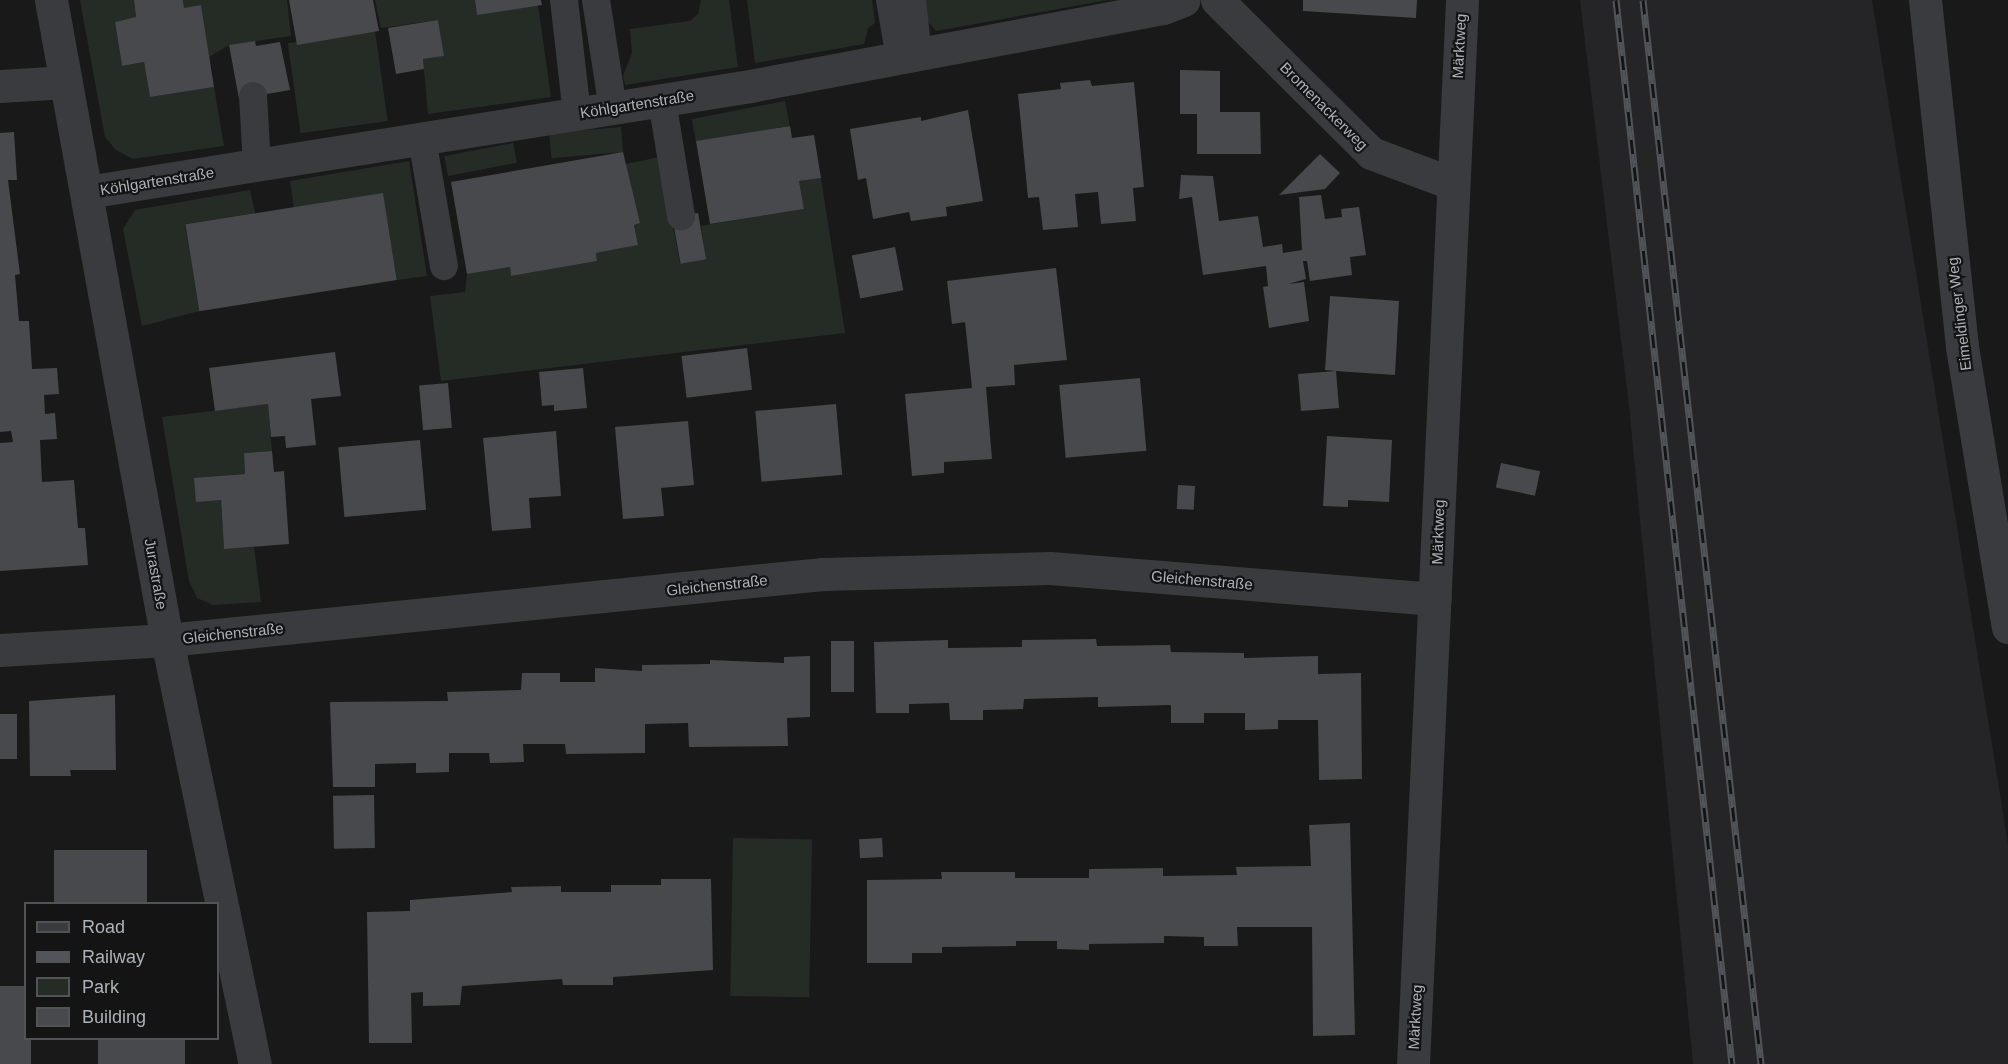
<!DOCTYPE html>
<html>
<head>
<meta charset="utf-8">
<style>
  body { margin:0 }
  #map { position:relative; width:2008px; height:1064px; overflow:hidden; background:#19191a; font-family:Arial,sans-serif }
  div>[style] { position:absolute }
  .built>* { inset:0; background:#252527 }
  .green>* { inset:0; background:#252c25; transform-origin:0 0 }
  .building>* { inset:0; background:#48494d; transform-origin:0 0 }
  .lane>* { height:28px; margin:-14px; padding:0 14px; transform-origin:14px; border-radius:14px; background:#3a3b3f }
  .street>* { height:33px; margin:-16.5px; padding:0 16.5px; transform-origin:16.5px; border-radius:16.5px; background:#3a3b3f }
  .rail>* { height:7px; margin-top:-3.5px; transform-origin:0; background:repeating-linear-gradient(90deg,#141415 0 14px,#515458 0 28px); box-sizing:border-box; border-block:2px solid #515458 }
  span { translate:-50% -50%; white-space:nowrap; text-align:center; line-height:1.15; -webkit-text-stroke:4.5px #141415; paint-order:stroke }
  .street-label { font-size:15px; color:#acb2b9 }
  .legend { position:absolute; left:24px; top:902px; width:195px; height:138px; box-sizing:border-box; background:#141415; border:2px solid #515357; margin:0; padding:8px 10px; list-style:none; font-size:18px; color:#acb2b9 }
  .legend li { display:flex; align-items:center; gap:12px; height:30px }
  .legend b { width:30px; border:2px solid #515357 }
</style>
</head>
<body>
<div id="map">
  <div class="built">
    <div style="clip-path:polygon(1580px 0,1872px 0,2008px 844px,2008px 1064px,1693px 1064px,1629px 406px)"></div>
  </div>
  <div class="green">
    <div style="clip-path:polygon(80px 0,134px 0,136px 17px,115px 22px,122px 66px,144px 62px,150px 97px,214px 87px,224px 146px,133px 159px,116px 150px,105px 137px)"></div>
    <div style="clip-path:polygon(183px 0,287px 0,291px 36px,229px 45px,209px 57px,201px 6px,184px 8px)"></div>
    <div style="clip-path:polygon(375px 0,475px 0,477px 14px,538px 5px,551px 97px,428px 114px,423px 59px,444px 56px,438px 20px,381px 28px)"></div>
    <div style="clip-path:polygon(701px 0,729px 0,738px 67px,625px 85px,623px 76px,632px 53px,630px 29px,690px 21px,698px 14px)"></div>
    <div style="clip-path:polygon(747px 0,872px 0,875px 23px,868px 28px,864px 44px,755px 63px)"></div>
    <div style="clip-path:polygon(926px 0,1108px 0,936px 31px,923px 16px)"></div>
    <div style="left:375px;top:31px;width:91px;height:88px;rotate:82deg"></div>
    <div style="left:785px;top:101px;width:25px;height:95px;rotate:79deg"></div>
    <div style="left:621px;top:127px;width:25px;height:72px;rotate:85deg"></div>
    <div style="left:513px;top:143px;width:20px;height:70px;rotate:79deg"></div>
    <div style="clip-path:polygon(660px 157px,680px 263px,706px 258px,701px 226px,804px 209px,799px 181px,821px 178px,845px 333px,441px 381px,430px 296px,465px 292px,467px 274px,510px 267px,511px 276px,597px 261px,596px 253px,638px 245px,634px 225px,640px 223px,625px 164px)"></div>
    <div style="clip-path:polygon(409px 161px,427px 276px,397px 280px,383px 194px,294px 208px,290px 181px)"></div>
    <div style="clip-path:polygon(250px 190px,255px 213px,185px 224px,199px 311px,142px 326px,123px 229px,135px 210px)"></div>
    <div style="clip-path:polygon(268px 404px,272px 451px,244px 453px,245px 474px,219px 476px,224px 548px,254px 547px,261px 602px,213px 605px,197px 598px,189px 581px,162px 417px)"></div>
    <div style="left:733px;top:838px;width:79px;height:158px;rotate:1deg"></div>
  </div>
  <div class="building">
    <div style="clip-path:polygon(134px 0,183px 0,184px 8px,201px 5px,214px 87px,150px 97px,144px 62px,122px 66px,115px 22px,136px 17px)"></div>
    <div style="clip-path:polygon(289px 0,373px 0,379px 31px,297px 45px)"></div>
    <div style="clip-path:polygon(475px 0,541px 0,542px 5px,477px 15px)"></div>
    <div style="clip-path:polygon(1303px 0,1417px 0,1416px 18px,1303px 11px)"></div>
    <div style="clip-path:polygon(438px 20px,444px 56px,423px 59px,424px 69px,396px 74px,388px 28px)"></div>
    <div style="clip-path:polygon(255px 41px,256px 46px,280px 42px,290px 90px,239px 99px,229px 45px)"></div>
    <div style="clip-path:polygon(1180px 70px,1220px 71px,1220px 112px,1260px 112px,1261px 154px,1197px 154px,1197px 114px,1180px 114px)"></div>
    <div style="clip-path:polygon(1090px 80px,1092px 86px,1134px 82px,1144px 187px,1133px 188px,1136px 221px,1101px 224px,1098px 192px,1075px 194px,1078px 227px,1043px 230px,1039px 197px,1028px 198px,1018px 94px,1061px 89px,1060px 83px)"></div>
    <div style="clip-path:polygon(968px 110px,983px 201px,946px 207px,947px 216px,911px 221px,909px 212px,873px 219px,866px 178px,858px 180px,850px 129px,921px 117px,921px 121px)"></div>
    <div style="clip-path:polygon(790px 126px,792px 138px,814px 135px,821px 178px,799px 181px,804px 209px,710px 224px,696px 141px)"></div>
    <div style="clip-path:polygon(14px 132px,17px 180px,8px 180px,20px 274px,15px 275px,19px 321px,29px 321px,32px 369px,57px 368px,59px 394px,44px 395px,45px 414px,55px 413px,57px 439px,40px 440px,42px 482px,74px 480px,78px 528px,85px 528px,88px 565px,0 571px,0 443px,13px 442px,11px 431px,0 432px,0 133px)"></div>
    <div style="clip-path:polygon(623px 152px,640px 223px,634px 225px,638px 245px,596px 253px,597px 261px,511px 276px,510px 267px,467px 274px,451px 182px)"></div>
    <div style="clip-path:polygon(1320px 154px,1340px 173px,1325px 189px,1279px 195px)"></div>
    <div style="clip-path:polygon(1181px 175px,1213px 176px,1219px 221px,1258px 216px,1263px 247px,1282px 244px,1283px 253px,1302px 250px,1299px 197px,1321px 195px,1325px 219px,1342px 217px,1341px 209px,1359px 207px,1366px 255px,1350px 257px,1352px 275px,1310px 281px,1307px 261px,1303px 261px,1306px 279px,1288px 284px,1304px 282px,1309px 321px,1269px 328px,1263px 287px,1268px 286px,1266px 266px,1203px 275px,1192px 197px,1179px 199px)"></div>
    <div style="left:383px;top:193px;width:88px;height:200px;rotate:81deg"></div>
    <div style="left:698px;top:213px;width:47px;height:26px;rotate:80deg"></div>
    <div style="left:895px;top:247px;width:44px;height:44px;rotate:79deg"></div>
    <div style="clip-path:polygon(1056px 268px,1067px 360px,1014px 365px,1015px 385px,986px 387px,992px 459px,944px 462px,944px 473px,912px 476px,905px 394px,972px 388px,965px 322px,952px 324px,947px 281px)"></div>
    <div style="clip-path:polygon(1330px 296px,1399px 301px,1395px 375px,1336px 371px,1339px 408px,1301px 411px,1298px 374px,1336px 371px,1325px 370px)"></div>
    <div style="left:747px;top:348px;width:42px;height:66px;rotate:83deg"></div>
    <div style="clip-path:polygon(335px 352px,341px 396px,311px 399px,316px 445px,286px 448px,285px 436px,271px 437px,268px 404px,215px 411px,209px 368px)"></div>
    <div style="clip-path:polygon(583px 368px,587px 408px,554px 411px,554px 405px,542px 406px,539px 372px)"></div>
    <div style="left:1140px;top:378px;width:73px;height:81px;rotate:85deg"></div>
    <div style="left:448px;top:383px;width:45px;height:29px;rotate:85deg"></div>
    <div style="left:836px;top:404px;width:71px;height:81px;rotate:85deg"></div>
    <div style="clip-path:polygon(688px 421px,694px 485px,661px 488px,664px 516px,623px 519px,615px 427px)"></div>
    <div style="clip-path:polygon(556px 431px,561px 496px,529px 498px,531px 528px,492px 531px,483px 438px)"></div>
    <div style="clip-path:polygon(1327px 436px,1392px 440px,1389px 502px,1348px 500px,1348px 507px,1323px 506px)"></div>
    <div style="left:420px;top:440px;width:70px;height:82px;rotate:85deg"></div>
    <div style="clip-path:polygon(272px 451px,274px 472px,284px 471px,289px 544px,224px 549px,221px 500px,196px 502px,194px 478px,245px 474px,244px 453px)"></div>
    <div style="left:1501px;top:463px;width:40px;height:25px;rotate:12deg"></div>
    <div style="left:1178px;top:485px;width:17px;height:24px;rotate:3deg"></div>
    <div style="clip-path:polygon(1096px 639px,1097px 646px,1170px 645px,1171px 652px,1244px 653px,1244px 658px,1318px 656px,1318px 674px,1361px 673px,1362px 779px,1319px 780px,1318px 720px,1278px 720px,1278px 729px,1245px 730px,1245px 713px,1204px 713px,1204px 723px,1171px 723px,1171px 705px,1098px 707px,1098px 697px,1024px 699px,1023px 709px,983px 710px,983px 720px,950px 720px,949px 703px,909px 704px,909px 713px,876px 713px,874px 642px,948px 640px,948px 648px,1022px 647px,1022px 640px)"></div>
    <div style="left:831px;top:641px;width:23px;height:51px"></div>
    <div style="clip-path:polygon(810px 656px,810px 717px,787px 718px,788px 746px,689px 747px,688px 723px,645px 724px,645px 753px,566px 754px,565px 744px,523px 744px,524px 762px,490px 763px,489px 753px,449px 753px,449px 772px,416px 773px,416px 763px,375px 764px,375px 787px,333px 787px,330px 702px,448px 701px,447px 692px,521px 690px,522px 673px,560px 673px,560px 682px,595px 682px,595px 668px,642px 671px,642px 665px,710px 664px,710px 660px,784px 663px,784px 657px)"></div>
    <div style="clip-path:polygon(115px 695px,116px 770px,70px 770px,71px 776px,30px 776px,29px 701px)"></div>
    <div style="left:0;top:714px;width:17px;height:45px"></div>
    <div style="left:374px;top:795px;width:53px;height:41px;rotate:89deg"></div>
    <div style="clip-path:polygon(1350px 823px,1355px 1035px,1313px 1036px,1312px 927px,1237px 927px,1238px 946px,1204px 946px,1204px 937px,1164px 936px,1164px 943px,1089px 944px,1089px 950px,1057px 949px,1057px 941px,1016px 941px,1016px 946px,942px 947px,942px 953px,912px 953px,912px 963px,867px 963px,867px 880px,942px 879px,941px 872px,1015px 872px,1015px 878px,1089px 878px,1089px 869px,1163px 868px,1163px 876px,1237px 875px,1236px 867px,1311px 866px,1309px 825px)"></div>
    <div style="left:882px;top:838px;width:19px;height:23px;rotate:87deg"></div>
    <div style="left:54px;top:850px;width:93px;height:53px"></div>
    <div style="clip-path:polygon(661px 879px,711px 879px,713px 970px,613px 977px,613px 985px,563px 985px,562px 979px,462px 986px,460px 1005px,423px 1006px,423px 992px,411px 993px,412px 1043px,369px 1043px,367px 912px,410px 911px,410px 900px,512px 892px,511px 887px,561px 886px,561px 892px,611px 892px,611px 885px,661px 885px)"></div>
    <div style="clip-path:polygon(0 986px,26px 986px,26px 1038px,31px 1038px,31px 1064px,0 1064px)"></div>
    <div style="left:98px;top:1038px;width:87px;height:26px"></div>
  </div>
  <div class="lane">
    <div style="left:564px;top:0;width:115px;rotate:83.5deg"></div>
    <div style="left:596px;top:0;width:110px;rotate:81.1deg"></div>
    <div style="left:890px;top:0;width:59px;rotate:80.2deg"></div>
    <div style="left:912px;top:0;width:55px;rotate:83.8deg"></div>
    <div style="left:253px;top:96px;width:69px;rotate:86.7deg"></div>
    <div style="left:662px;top:101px;width:117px;rotate:80.6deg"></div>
    <div style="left:422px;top:139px;width:129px;rotate:80.2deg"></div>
  </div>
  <div class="street">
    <div style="left:51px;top:0;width:650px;rotate:79.73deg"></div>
    <div style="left:167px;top:640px;width:433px;rotate:78.3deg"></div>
    <div style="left:1217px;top:0;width:217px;rotate:44.8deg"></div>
    <div style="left:1371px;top:153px;width:85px;rotate:20.6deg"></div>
    <div style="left:1925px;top:0;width:349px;rotate:83.9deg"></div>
    <div style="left:1962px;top:347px;width:284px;rotate:80.7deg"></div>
    <div style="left:0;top:86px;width:66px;rotate:-3.5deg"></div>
    <div style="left:87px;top:192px;width:671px;rotate:-9.08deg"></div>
    <div style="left:750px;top:86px;width:420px;rotate:-10.7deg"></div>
    <div style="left:1163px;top:8px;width:22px;rotate:-21deg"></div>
    <div style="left:0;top:650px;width:167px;rotate:-3.4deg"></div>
    <div style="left:167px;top:640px;width:659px;rotate:-5.75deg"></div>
    <div style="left:823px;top:574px;width:227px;rotate:-1.5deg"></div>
    <div style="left:1050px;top:568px;width:386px;rotate:4.6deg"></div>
    <div style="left:1413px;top:1064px;width:1065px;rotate:-87.36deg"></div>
  </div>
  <div class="rail">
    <div style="left:1616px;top:0;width:1070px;rotate:83.78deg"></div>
    <div style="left:1643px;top:0;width:1071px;rotate:83.67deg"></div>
  </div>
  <div class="street-label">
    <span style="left:1459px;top:46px;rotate:-87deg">Märktweg</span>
    <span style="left:637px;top:104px;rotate:-9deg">Köhlgartenstraße</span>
    <span style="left:1324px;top:106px;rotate:45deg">Bromenackerweg</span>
    <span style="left:157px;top:181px;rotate:-9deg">Köhlgartenstraße</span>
    <span style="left:1959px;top:314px;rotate:-97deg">Eimeldinger Weg</span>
    <span style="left:1438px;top:532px;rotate:-88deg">Märktweg</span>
    <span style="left:156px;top:574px;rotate:80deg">Jurastraße</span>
    <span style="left:1202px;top:580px;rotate:5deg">Gleichenstraße</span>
    <span style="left:717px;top:585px;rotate:-6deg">Gleichenstraße</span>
    <span style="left:233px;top:633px;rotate:-6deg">Gleichenstraße</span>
    <span style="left:1415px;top:1017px;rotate:-87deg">Märktweg</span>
  </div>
  <ul class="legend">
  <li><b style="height:8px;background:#3a3b3f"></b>Road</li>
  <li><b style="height:8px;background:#515458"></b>Railway</li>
  <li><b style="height:16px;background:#252c25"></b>Park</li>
  <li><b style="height:16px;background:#48494d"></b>Building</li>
  </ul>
</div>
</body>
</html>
